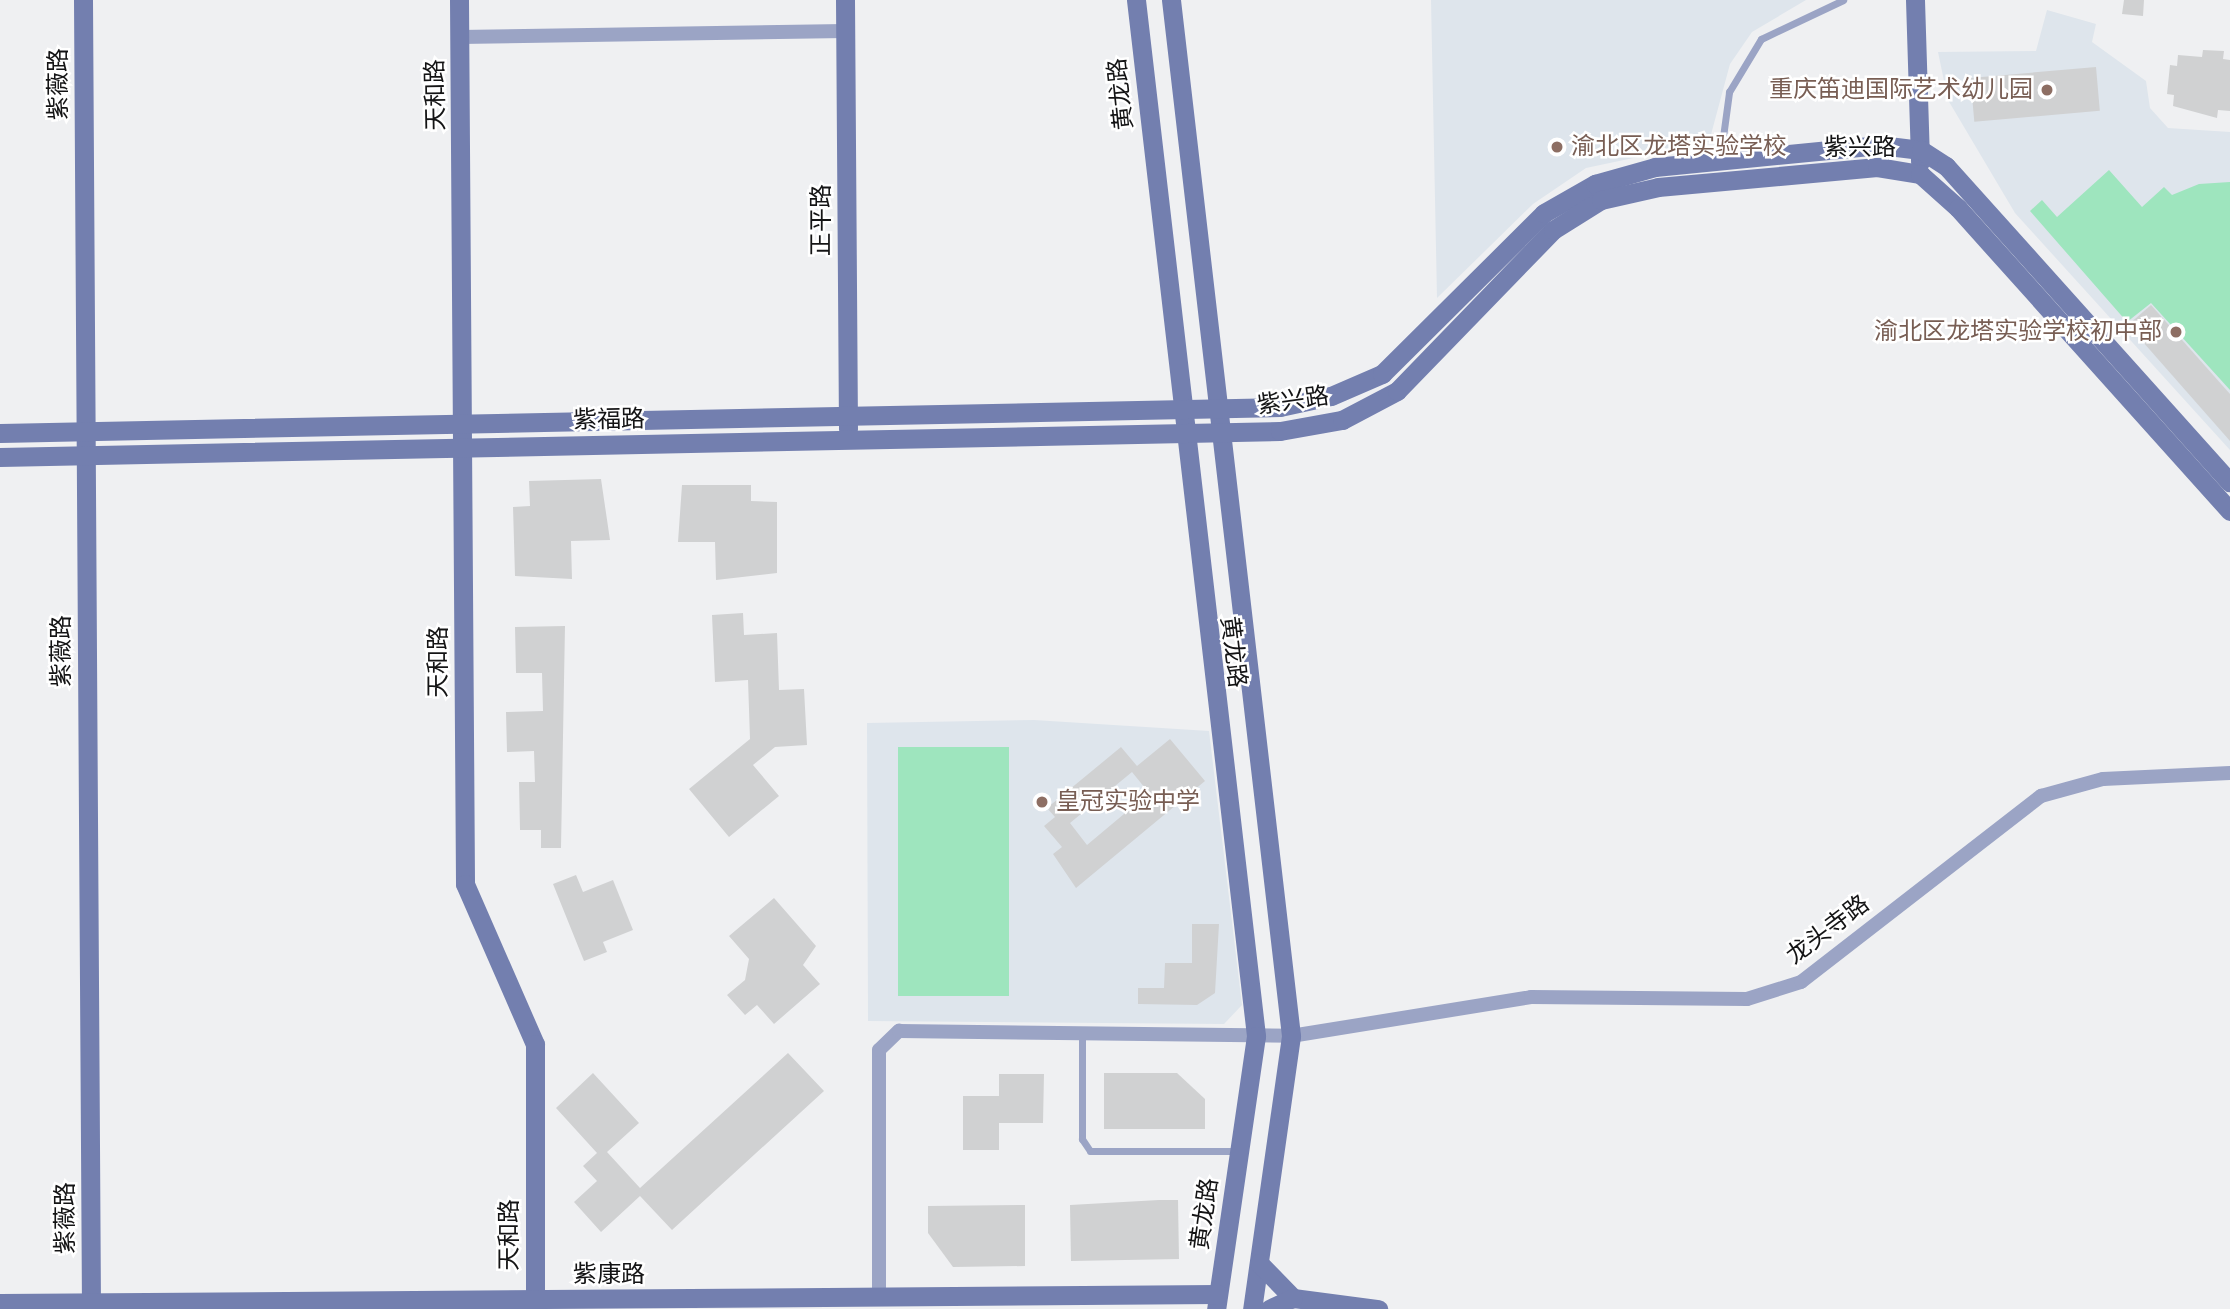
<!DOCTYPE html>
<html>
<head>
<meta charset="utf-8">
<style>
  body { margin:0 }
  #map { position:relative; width:2230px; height:1309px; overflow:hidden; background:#eff0f2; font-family:"Source Sans 3","Noto Sans SC",sans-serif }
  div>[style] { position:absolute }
  .built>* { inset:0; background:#dee5ec }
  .green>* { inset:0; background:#9ee5be; transform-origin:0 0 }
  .building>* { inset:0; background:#d0d1d2; transform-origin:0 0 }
  .lane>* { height:7px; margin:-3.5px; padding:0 3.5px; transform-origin:3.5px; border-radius:3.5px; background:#9ba4c5 }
  .street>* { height:14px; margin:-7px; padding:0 7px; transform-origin:7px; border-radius:7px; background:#9ba4c5 }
  .secondary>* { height:19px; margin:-9.5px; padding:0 9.5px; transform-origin:9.5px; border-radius:9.5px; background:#737faf }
  .dots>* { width:19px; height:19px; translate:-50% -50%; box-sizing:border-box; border:4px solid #fff; border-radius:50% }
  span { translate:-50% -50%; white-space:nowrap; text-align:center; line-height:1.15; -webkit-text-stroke:5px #fff; paint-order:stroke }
  .street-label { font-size:24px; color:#141415 }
  .education-label { font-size:24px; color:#785e54 }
  .right { translate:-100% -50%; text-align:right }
  .left { translate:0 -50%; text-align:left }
</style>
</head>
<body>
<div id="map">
  <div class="built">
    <div style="clip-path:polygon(1431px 0,1806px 0,1752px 32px,1730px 64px,1709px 142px,1586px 168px,1533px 204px,1437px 298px)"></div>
    <div style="clip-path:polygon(2047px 10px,2096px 24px,2092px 42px,2146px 81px,2150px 108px,2168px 128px,2230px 132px,2230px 450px,2015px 213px,1948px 100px,1938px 52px,2036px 51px)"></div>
    <div style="clip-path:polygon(1034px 720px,1209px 731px,1242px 1005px,1224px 1024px,868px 1021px,867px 723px)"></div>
  </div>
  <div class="green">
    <div style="clip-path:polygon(2109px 170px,2142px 207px,2164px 187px,2172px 195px,2199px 184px,2230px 182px,2230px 390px,2151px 303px,2127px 322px,2030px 211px,2042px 200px,2057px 217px)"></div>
    <div style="left:1009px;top:747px;width:249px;height:111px;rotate:90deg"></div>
  </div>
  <div class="building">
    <div style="clip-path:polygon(2124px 0,2144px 0,2143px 16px,2122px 14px)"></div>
    <div style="clip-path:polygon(2203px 50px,2224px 51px,2223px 59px,2230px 60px,2230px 111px,2218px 110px,2217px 118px,2173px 106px,2174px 95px,2167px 94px,2170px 65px,2177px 66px,2178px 55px,2202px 57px)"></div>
    <div style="left:2096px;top:67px;width:44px;height:126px;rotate:85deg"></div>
    <div style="clip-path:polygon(2151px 305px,2230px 394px,2230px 441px,2128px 325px)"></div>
    <div style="clip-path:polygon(601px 479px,610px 540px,571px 541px,572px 579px,515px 576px,513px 507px,530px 506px,529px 481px)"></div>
    <div style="clip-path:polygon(682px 485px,751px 485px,751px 501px,777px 502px,777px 573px,716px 580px,715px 542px,678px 542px)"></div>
    <div style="clip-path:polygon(743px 613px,744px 635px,777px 633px,779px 690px,804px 689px,807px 745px,775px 747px,753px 765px,779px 796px,729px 837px,689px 789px,750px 739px,748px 680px,715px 682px,712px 615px)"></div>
    <div style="clip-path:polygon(565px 626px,561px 848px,541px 848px,541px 830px,520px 830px,519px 782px,535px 782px,534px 751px,507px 752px,506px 712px,543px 711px,542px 673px,516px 673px,515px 627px)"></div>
    <div style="clip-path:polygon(evenodd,1170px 739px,1205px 781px,1076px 888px,1053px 854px,1062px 847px,1044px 826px,1055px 817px,1047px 808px,1121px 747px,1137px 766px,1170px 739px,1132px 772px,1149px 793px,1087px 845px,1070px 823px,1132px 772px)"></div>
    <div style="clip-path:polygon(576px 875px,583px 892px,613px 880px,633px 930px,603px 942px,607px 952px,584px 961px,553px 884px)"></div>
    <div style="clip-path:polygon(774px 898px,816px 946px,803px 965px,820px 984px,774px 1024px,757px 1005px,745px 1015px,727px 995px,745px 980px,749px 959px,729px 936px)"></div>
    <div style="clip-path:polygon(1192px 924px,1219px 924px,1215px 993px,1197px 1005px,1138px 1004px,1138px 988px,1164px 988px,1165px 963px,1192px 963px)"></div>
    <div style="clip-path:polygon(788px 1053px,824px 1091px,672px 1230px,640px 1196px,601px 1232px,574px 1202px,597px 1181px,583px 1166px,597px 1153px,556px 1108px,593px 1073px,639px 1123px,607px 1152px,640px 1188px)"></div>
    <div style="clip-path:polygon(1104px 1073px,1177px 1073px,1205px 1099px,1205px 1129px,1104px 1129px)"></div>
    <div style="clip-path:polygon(999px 1074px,1044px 1074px,1043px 1123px,999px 1123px,999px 1150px,963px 1150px,963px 1096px,999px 1096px)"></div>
    <div style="clip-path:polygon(1159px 1200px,1178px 1200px,1179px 1259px,1071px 1261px,1070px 1205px)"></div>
    <div style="clip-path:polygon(1025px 1205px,1025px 1266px,953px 1267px,928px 1233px,928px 1206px)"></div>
  </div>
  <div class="lane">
    <div style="left:1720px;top:159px;width:68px;rotate:-82.3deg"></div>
    <div style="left:1729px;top:92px;width:62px;rotate:-58.9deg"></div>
    <div style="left:1761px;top:39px;width:91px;rotate:-25.4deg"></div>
    <div style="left:1082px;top:1035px;width:104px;rotate:90deg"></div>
    <div style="left:1082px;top:1139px;width:14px;rotate:56deg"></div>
    <div style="left:1090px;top:1151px;width:148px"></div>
  </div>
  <div class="street">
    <div style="left:460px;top:37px;width:385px;rotate:-0.9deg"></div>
    <div style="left:879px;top:1297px;width:247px;rotate:-90deg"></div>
    <div style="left:879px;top:1050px;width:28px;rotate:-44deg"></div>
    <div style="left:899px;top:1031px;width:392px;rotate:0.7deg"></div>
    <div style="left:1291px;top:1036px;width:243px;rotate:-9.2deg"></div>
    <div style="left:1531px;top:997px;width:216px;rotate:0.5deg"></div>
    <div style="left:1747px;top:999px;width:57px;rotate:-17.5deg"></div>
    <div style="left:1801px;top:982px;width:304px;rotate:-37.8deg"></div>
    <div style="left:2041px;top:796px;width:64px;rotate:-15.3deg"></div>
    <div style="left:2103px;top:779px;width:127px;rotate:-2.7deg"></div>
  </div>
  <div class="secondary">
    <div style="left:83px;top:0;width:1302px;rotate:89.65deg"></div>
    <div style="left:459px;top:0;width:884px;rotate:89.61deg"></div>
    <div style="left:465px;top:884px;width:175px;rotate:66.4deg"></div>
    <div style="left:535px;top:1044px;width:265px;rotate:90deg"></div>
    <div style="left:845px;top:0;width:429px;rotate:89.6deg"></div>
    <div style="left:1136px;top:0;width:1043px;rotate:83.39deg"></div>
    <div style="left:1256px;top:1036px;width:276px;rotate:98.3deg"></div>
    <div style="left:1171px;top:0;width:1043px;rotate:83.39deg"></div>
    <div style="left:1291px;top:1036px;width:276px;rotate:98.1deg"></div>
    <div style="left:1915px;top:0;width:162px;rotate:88.2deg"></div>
    <div style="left:0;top:433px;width:1280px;rotate:-1.16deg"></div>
    <div style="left:1280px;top:407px;width:52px;rotate:-12.2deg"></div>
    <div style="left:1331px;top:396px;width:56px;rotate:-23.3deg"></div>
    <div style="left:1382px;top:374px;width:228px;rotate:-44.8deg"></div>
    <div style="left:1544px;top:213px;width:59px;rotate:-29.6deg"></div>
    <div style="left:1595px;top:184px;width:62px;rotate:-15.8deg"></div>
    <div style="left:1655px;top:167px;width:226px;rotate:-5.6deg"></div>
    <div style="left:1880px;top:145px;width:41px;rotate:7deg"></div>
    <div style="left:1921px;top:150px;width:30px;rotate:33deg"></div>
    <div style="left:1946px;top:166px;width:425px;rotate:48.1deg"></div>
    <div style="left:0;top:457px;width:1280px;rotate:-1.16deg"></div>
    <div style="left:1280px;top:431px;width:63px;rotate:-10.1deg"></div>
    <div style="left:1342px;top:420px;width:62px;rotate:-27.8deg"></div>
    <div style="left:1397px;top:391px;width:224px;rotate:-45.9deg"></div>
    <div style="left:1553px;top:230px;width:57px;rotate:-32deg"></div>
    <div style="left:1601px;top:200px;width:58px;rotate:-12.8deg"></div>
    <div style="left:1658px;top:187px;width:220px;rotate:-5.2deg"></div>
    <div style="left:1877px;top:167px;width:44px;rotate:9.2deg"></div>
    <div style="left:1920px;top:174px;width:51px;rotate:41.8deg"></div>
    <div style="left:1958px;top:208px;width:407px;rotate:48.1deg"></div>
    <div style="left:1259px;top:1263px;width:49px;rotate:45.8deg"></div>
    <div style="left:1293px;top:1298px;width:86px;rotate:7.4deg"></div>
    <div style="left:0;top:1303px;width:1218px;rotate:-0.42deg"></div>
    <div style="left:1269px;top:1309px;width:26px;rotate:-25deg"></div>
  </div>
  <div class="dots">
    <div style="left:2047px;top:90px;background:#8d6e63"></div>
    <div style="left:1557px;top:147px;background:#8d6e63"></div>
    <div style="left:2176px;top:332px;background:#8d6e63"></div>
    <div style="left:1042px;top:802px;background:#8d6e63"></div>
  </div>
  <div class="street-label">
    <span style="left:59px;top:84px;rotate:-90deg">紫薇路</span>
    <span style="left:1121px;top:94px;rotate:-96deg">黄龙路</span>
    <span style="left:436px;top:95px;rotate:-91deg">天和路</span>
    <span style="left:1860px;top:148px">紫兴路</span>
    <span style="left:822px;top:220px;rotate:-90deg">正平路</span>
    <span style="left:1293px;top:401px;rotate:-8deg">紫兴路</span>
    <span style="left:609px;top:420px;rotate:-1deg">紫福路</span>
    <span style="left:62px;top:651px;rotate:-90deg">紫薇路</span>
    <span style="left:1233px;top:652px;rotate:83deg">黄龙路</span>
    <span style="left:439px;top:662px;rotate:-90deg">天和路</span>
    <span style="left:1828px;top:930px;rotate:-37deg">龙头寺路</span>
    <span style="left:1205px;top:1214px;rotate:-82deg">黄龙路</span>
    <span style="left:66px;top:1218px;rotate:-90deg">紫薇路</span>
    <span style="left:510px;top:1235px;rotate:-90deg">天和路</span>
    <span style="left:609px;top:1275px">紫康路</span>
  </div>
  <div class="education-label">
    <span class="right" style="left:2033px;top:90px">重庆笛迪国际艺术幼儿园</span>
    <span class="left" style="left:1571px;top:147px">渝北区龙塔实验学校</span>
    <span class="right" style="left:2162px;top:332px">渝北区龙塔实验学校初中部</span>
    <span class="left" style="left:1056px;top:802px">皇冠实验中学</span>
  </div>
</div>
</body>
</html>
